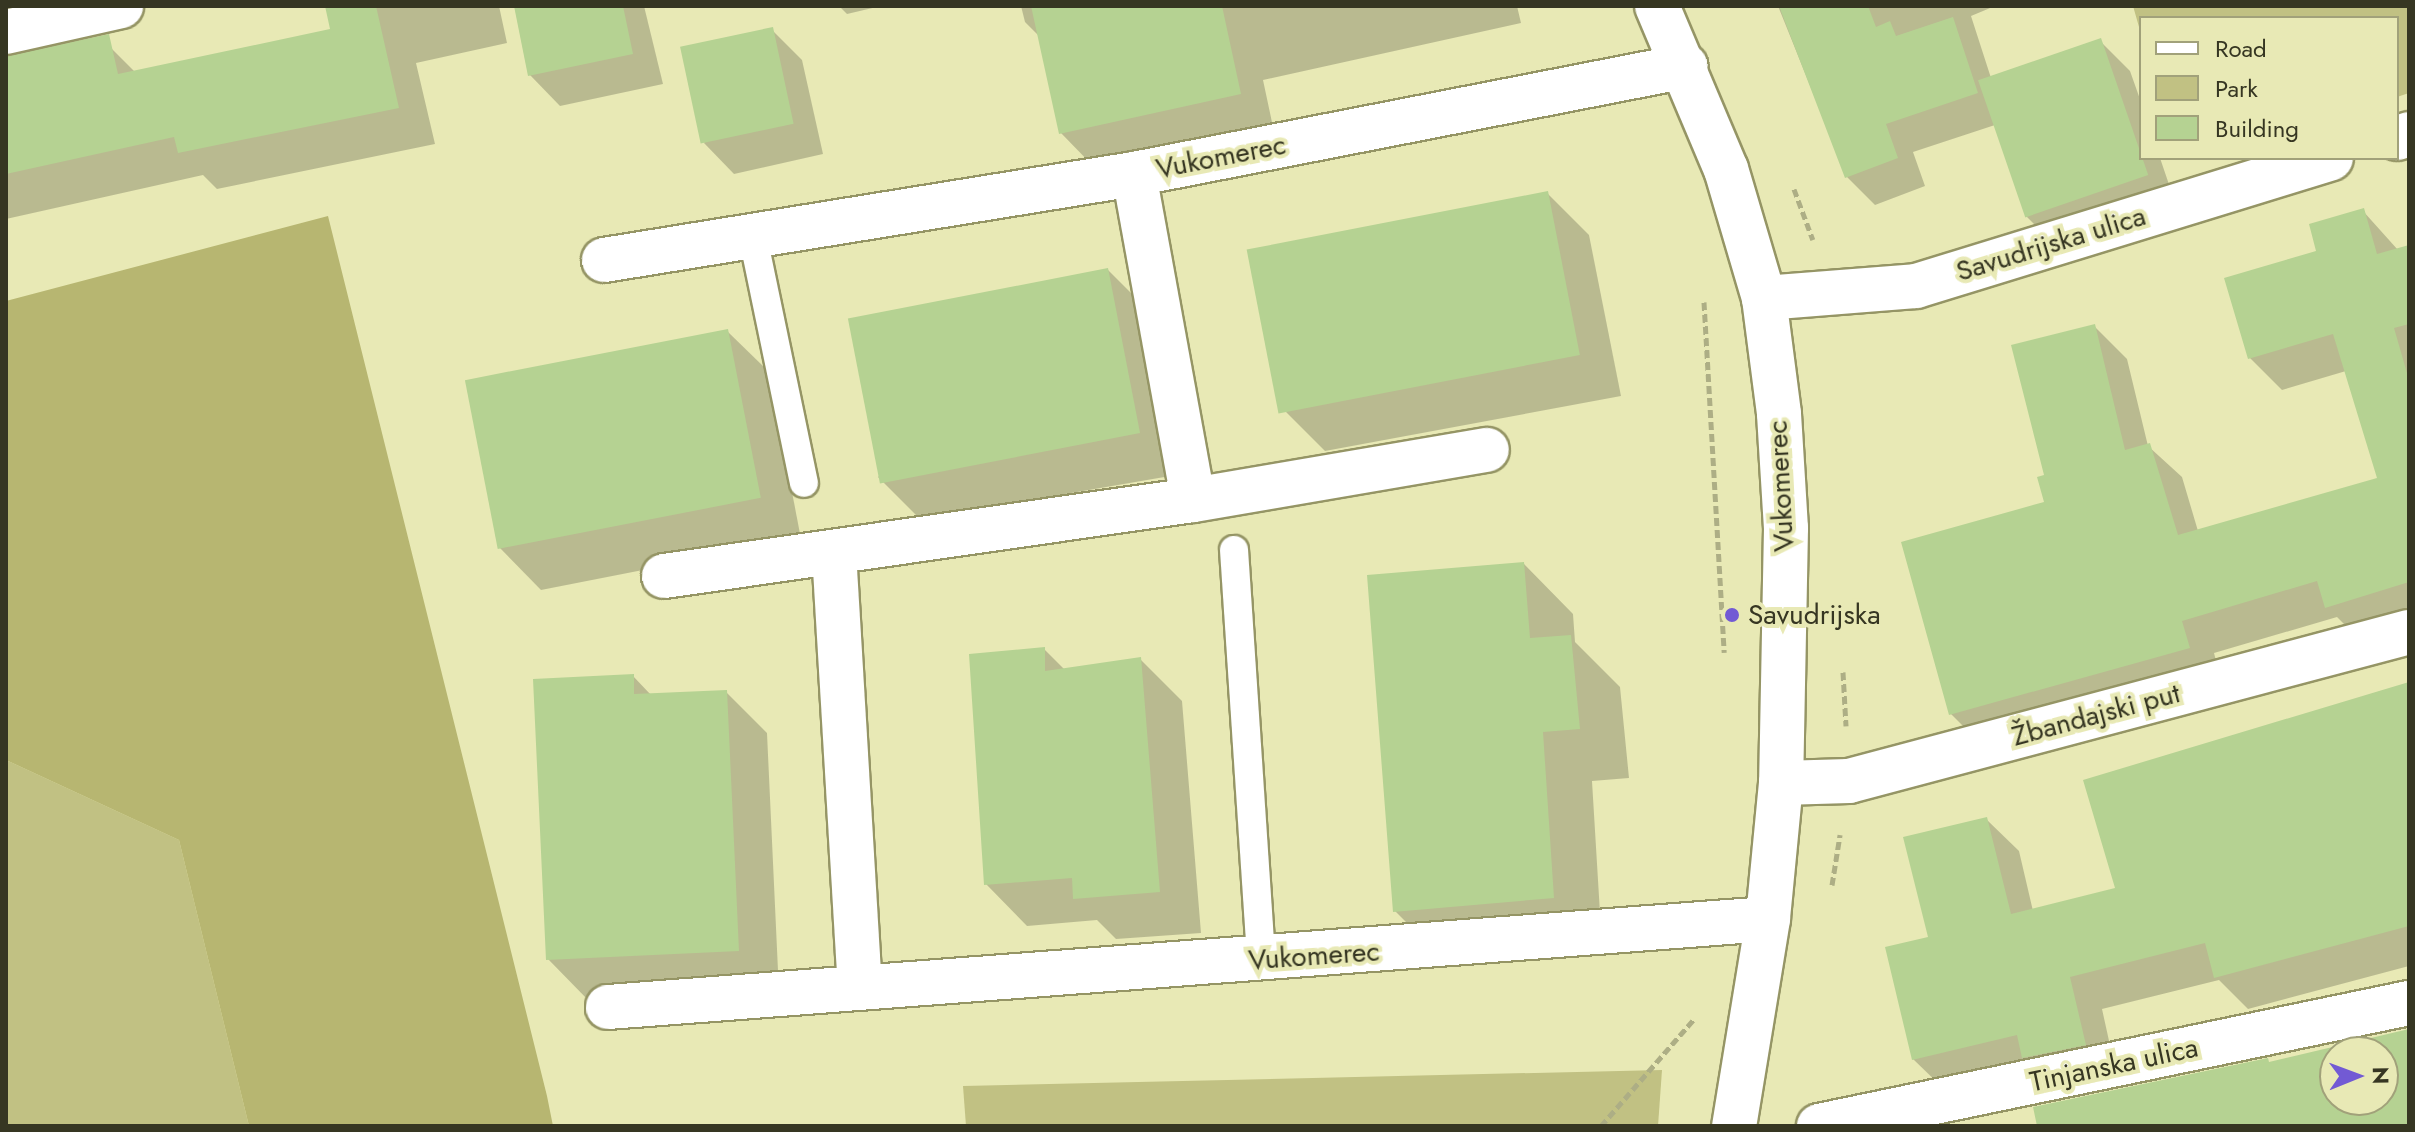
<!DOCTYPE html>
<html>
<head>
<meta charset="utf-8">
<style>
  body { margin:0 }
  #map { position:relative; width:2415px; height:1132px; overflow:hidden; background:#e8e9b5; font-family:Jost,sans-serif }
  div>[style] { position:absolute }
  .green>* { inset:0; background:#c1c183 }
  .forest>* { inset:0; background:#b7b671 }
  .shadow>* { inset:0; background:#0003 }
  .building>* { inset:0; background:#b5d292; transform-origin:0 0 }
  .path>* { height:5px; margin-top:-2.5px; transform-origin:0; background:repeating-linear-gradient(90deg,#adae85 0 8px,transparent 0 12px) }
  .roads { filter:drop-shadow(2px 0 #959565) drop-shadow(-2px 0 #959565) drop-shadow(0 2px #959565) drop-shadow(0 -2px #959565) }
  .service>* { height:28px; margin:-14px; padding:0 14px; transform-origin:14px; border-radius:14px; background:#fff }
  .minor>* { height:44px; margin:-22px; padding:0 22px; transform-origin:22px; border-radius:22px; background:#fff }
  .tertiary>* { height:44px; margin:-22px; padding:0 22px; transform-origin:22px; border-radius:22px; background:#fff }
  .dots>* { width:22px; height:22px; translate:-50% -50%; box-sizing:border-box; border:4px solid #e8e9b5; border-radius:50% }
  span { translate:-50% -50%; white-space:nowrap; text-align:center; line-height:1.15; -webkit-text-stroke:8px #e8e9b5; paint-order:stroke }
  .street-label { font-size:28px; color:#363622 }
  .poi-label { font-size:28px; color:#363622 }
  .left { translate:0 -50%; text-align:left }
  .frame { position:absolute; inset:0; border:8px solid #363622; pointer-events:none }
  .legend { position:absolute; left:2139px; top:16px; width:260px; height:144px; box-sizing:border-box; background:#e8e9b5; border:2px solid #a1a17a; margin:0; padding:10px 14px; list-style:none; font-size:24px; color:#363622 }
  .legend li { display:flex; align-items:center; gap:16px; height:40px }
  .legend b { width:40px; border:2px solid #a1a17a }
  .north { position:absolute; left:2319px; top:1036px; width:80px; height:80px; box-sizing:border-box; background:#e8e9b5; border:2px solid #a1a17a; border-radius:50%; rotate:89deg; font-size:22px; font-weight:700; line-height:32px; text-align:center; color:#363622 }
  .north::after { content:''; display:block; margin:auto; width:28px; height:36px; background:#725ad4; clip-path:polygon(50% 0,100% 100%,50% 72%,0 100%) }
</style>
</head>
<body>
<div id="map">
  <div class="green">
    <div style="clip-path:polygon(2133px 6px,2409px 6px,2409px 93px,2397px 97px,2397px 18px,2141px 18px,2141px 34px)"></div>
    <div style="clip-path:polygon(6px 760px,179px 840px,249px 1126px,6px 1126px)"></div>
    <div style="clip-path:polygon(1662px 1070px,1658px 1126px,966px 1126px,963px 1086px)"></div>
  </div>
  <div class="forest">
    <div style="clip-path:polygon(328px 216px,547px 1096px,553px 1126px,249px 1126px,179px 840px,6px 760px,6px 301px)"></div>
  </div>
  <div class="shadow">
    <div style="clip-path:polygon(327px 6px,499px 6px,507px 43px,416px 63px,435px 144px,217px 189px,203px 175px,6px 219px,6px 57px,111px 48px,136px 73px,332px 30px)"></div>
    <div style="clip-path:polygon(516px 6px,644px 6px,663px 84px,560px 106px,530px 75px)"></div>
    <div style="clip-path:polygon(839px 6px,881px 6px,847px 14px)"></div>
    <div style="clip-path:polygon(1021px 6px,1517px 6px,1521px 23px,1263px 80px,1273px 127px,1094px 167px,1061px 133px,1040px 37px,1025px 22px)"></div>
    <div style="clip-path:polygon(1778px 6px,1995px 6px,1971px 16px,1991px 78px,2100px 41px,2130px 71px,2141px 102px,2141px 158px,2160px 158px,2176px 205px,2056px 246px,2026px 216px,1995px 125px,1913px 152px,1925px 186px,1875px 205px,1847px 177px)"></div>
    <div style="clip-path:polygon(772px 30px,802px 60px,823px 154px,734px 174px,704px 143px)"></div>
    <div style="clip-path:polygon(1547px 193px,1589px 235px,1621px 396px,1325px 451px,1283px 409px)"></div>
    <div style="clip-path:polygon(2363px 211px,2398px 250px,2409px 247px,2409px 626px,2359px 639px,2337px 617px,2214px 653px,2221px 680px,1983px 746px,1951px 714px,2047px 503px,2046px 476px,2094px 326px,2127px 359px,2148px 446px,2182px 477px,2198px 531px,2379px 480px,2346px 371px,2282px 390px,2250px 358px,2319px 252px)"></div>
    <div style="clip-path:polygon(1108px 270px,1149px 311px,1182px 474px,920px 519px,878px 477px)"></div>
    <div style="clip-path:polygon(727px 331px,769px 372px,801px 539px,541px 590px,500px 548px)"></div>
    <div style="clip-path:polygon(1524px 564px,1573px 614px,1575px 642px,1620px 687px,1629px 778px,1592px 781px,1602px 946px,1444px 960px,1395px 911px)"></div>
    <div style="clip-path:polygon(1044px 649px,1065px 670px,1140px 659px,1182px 701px,1201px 933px,1116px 939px,1097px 920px,1027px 926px,986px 884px)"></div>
    <div style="clip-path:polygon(633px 676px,651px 695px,726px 692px,767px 733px,779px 992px,589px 1001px,548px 959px)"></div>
    <div style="clip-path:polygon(2409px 684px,2409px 966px,2248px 1009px,2219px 980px,2102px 1009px,2117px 1077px,1946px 1091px,1913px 1059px,1931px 938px,1986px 819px,2019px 851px,2033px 911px,2118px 889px)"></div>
  </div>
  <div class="building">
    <div style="clip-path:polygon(325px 6px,376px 6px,399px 108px,178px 153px,174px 137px,6px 174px,6px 56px,109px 34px,118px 74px,330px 29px)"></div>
    <div style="clip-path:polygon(514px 6px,623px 6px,633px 54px,528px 76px)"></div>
    <div style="clip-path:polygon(1031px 6px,1222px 6px,1241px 94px,1059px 134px)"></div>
    <div style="clip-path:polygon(1779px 6px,1868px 6px,1876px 27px,1890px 21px,1896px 36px,1953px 17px,1978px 93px,1886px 124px,1898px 158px,1845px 178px)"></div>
    <div style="left:773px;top:27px;width:99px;height:95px;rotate:78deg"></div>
    <div style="left:2101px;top:38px;width:145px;height:130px;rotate:71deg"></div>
    <div style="left:1548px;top:191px;width:167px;height:307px;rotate:79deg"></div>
    <div style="clip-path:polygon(2364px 208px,2377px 254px,2409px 245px,2409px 324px,2394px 328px,2409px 380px,2409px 582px,2325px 608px,2317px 581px,2182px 621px,2190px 648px,1949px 715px,1901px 542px,2044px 502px,2037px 477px,2044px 475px,2011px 345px,2095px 324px,2125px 450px,2150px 443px,2178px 535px,2377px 478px,2333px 334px,2248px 359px,2224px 278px,2316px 251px,2309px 224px)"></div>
    <div style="left:1108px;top:268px;width:168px;height:265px;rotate:79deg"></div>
    <div style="left:728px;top:329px;width:172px;height:268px;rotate:79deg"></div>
    <div style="clip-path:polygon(1524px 562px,1530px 638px,1571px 635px,1580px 729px,1543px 732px,1554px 898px,1393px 912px,1367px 575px)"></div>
    <div style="clip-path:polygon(1045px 647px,1045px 671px,1141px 657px,1160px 892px,1073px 899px,1072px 878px,984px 885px,969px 654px)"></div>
    <div style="clip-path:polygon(634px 674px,634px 694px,727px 690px,739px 951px,546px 960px,533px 679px)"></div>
    <div style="clip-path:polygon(2409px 682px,2409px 926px,2214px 978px,2205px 943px,2070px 977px,2086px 1045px,2022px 1058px,2017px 1035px,1912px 1060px,1885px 947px,1928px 937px,1903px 837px,1987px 817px,2011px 914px,2115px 888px,2083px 780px)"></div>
    <div style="clip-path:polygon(evenodd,2409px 1029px,2409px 1126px,2037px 1126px,2033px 1107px,2268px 1058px,2269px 1062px,2409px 1029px,2335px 1052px,2383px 1052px,2383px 1100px,2335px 1100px,2335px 1052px)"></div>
  </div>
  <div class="path">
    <div style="left:1794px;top:189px;width:54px;rotate:69.6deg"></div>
    <div style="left:1704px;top:302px;width:351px;rotate:86.7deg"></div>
    <div style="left:1843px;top:672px;width:54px;rotate:86.8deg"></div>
    <div style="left:1832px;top:885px;width:51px;rotate:-80.9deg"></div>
    <div style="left:1601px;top:1126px;width:142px;rotate:-49deg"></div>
  </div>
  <div class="roads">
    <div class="service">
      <div style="left:753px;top:237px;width:251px;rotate:78.3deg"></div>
      <div style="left:1234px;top:550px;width:411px;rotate:86.2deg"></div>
    </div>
    <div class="minor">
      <div style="left:6px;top:32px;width:118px;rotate:-12.7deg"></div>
      <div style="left:2397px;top:138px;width:13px;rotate:-18deg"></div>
      <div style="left:1134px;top:174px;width:331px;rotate:79.7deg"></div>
      <div style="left:604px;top:260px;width:537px;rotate:-9.22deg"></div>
      <div style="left:1134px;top:174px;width:562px;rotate:-11.07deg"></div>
      <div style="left:1764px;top:298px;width:152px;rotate:-4.5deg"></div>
      <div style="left:1916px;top:286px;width:434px;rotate:-17.1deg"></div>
      <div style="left:834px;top:552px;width:434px;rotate:86.6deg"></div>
      <div style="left:664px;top:576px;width:534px;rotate:-8.18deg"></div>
      <div style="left:1193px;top:500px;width:298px;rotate:-9.7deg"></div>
      <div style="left:1781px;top:783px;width:68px;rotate:-1.7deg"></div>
      <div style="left:1849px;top:781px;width:579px;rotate:-14.9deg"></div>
      <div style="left:608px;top:1007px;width:1163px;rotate:-4.34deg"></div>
      <div style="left:1819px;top:1126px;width:603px;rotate:-11.78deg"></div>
    </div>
    <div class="tertiary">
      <div style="left:1657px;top:6px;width:177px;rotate:67.1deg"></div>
      <div style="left:1726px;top:169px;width:134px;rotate:73.6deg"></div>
      <div style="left:1764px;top:298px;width:117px;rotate:82.6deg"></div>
      <div style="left:1779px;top:414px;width:114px;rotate:86.5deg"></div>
      <div style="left:1786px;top:528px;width:255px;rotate:91.1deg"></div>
      <div style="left:1781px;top:783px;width:137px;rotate:95.5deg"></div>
      <div style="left:1768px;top:919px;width:210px;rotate:99.3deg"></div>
    </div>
  </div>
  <div class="dots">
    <div style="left:1732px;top:615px;background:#725ad4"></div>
  </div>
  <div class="street-label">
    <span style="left:1221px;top:157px;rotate:-11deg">Vukomerec</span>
    <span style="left:2051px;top:244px;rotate:-17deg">Savudrijska ulica</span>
    <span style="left:1781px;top:486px;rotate:-93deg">Vukomerec</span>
    <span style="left:2096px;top:715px;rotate:-15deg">Žbandajski put</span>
    <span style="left:1314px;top:956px;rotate:-4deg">Vukomerec</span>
    <span style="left:2114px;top:1065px;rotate:-12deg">Tinjanska ulica</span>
  </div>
  <div class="poi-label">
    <span class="left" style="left:1748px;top:615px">Savudrijska</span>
  </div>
  <div class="frame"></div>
  <ul class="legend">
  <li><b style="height:10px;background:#fff"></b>Road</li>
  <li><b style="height:22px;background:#c1c183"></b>Park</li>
  <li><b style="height:22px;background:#b5d292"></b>Building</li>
  </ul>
  <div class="north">N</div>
</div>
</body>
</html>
